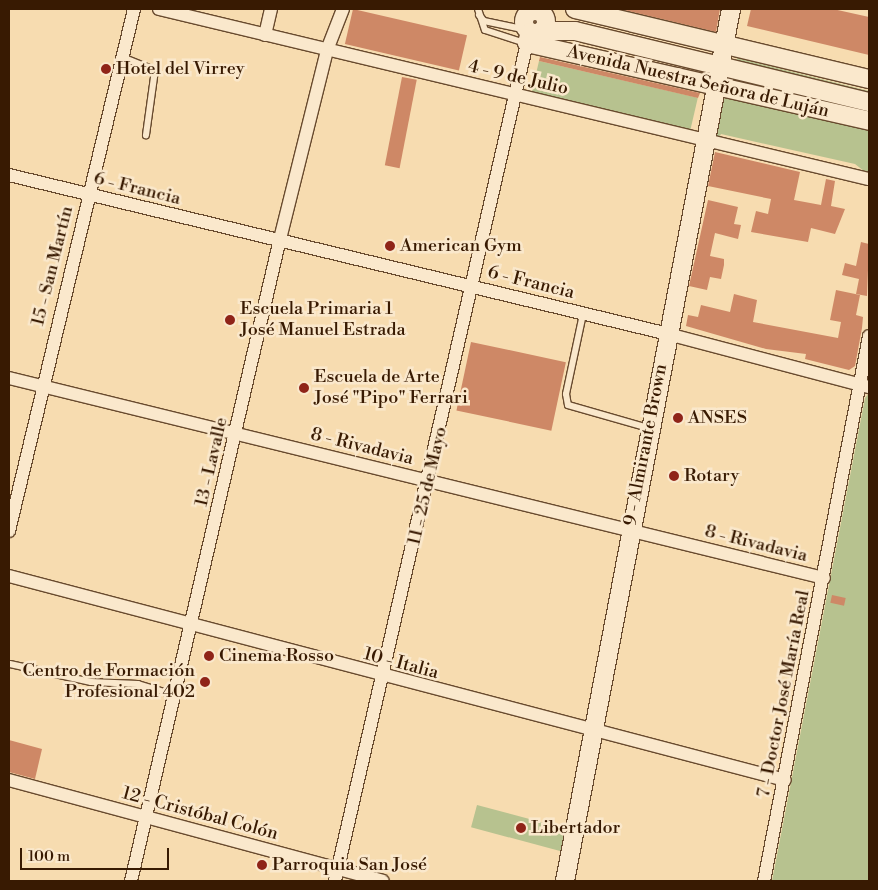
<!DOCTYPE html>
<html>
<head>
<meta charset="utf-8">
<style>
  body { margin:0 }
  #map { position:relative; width:878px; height:890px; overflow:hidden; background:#f7dcb0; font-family:"Libre Bodoni",serif }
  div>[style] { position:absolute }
  .green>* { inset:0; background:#b7c28f; transform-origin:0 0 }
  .building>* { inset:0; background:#ce8866; transform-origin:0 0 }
  .roads { filter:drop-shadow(1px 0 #684a2e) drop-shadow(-1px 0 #684a2e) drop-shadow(0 1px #684a2e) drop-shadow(0 -1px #684a2e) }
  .lane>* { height:6px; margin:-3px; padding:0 3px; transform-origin:3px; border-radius:3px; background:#fae8cc }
  .street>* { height:12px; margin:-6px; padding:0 6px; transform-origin:6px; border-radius:6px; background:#fae8cc }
  .secondary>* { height:18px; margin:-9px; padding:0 9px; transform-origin:9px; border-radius:9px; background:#fae8cc }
  .secondary>.ring { margin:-9px; padding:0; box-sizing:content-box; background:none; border:18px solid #fae8cc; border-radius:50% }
  .dots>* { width:14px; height:14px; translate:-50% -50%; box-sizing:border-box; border:2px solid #fae8cc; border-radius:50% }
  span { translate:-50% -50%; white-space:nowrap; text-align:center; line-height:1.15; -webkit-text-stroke:5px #fae8cc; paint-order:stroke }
  .poi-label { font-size:18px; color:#381a02 }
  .left { translate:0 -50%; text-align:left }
  .right { translate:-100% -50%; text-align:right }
  .street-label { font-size:18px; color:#381a02 }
  .frame { position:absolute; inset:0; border:10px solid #381a02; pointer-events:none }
  .scale { position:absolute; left:20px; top:848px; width:149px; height:22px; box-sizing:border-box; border:2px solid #381a02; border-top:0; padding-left:6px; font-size:15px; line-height:18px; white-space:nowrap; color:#381a02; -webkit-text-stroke:4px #fae8cc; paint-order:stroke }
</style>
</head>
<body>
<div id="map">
  <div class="green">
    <div style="left:737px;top:58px;width:136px;height:3px;rotate:14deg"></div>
    <div style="left:539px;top:61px;width:163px;height:35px;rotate:13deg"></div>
    <div style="clip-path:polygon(727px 98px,869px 128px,869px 175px,855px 164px,721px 134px,718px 140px,713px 139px,722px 99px)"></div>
    <div style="clip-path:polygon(869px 393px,869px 881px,772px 881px,865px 398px)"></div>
    <div style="left:477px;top:805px;width:95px;height:23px;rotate:15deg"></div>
  </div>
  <div class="building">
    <div style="left:353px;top:9px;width:117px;height:36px;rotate:13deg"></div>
    <div style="clip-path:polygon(720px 9px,716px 32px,624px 10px,624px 9px)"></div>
    <div style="clip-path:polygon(751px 9px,833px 9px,869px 17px,869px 55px,747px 26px)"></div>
    <div style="clip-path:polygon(540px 57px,700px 93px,698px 98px,539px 61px)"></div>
    <div style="left:402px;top:77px;width:15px;height:90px;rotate:11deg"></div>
    <div style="clip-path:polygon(715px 152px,800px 172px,794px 200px,821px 205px,826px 179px,835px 181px,831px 206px,845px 209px,835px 234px,811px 228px,808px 242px,751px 232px,756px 211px,768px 214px,771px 199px,708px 186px)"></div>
    <div style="clip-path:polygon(708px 200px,738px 207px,734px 224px,741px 225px,738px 239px,715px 233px,710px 256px,724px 259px,724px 265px,721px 279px,710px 277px,707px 290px,689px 286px)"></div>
    <div style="clip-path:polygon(861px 242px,869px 244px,867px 296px,856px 294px,859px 279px,842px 275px,845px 263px,856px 266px)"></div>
    <div style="clip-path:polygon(836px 290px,860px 295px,856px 315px,863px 317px,862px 328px,855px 366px,849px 370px,805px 359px,806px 354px,766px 349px,686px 326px,688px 315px,698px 317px,701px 305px,730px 312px,734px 294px,757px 300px,753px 322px,838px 338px,841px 322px,830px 320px)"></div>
    <div style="left:471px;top:342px;width:97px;height:70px;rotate:12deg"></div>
    <div style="left:832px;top:595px;width:14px;height:8px;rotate:12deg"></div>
    <div style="clip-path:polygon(9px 740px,42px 749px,35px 779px,9px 772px)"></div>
  </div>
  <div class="roads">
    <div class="lane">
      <div style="left:478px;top:9px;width:22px;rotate:72deg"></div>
      <div style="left:485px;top:30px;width:42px;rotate:18deg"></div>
      <div style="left:525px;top:9px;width:6px;rotate:9deg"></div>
      <div style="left:479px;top:15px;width:8px;rotate:50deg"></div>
      <div style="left:484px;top:21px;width:44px;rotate:11.8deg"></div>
      <div style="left:122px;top:57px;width:35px;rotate:22deg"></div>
      <div style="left:155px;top:70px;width:66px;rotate:97.9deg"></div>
      <div style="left:583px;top:314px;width:82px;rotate:102deg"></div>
      <div style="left:566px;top:394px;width:11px;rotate:80deg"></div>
      <div style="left:568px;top:405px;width:84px;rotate:15.9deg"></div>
      <div style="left:10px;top:664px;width:83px;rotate:12.5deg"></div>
      <div style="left:91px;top:682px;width:47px;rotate:2.4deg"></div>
      <div style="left:138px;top:684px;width:39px;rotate:17deg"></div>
    </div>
    <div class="street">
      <div style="left:159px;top:9px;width:730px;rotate:13.47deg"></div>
      <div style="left:265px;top:35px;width:27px;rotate:-77deg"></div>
      <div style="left:9px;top:175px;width:678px;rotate:13.56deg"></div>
      <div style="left:668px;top:334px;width:208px;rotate:14.8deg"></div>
      <div style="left:9px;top:378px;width:839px;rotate:13.79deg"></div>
      <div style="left:9px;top:531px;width:537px;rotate:-76.53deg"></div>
      <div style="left:9px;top:576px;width:802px;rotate:14.73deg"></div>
      <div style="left:9px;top:780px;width:387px;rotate:15.1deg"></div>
      <div style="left:131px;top:881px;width:655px;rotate:-76.94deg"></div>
      <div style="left:279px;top:243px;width:199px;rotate:-76deg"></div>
      <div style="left:327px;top:50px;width:44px;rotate:-68.7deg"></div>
      <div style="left:335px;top:881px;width:860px;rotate:-77.1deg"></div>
      <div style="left:764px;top:881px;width:555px;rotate:-79.09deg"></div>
    </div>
    <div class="secondary">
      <div style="left:575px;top:9px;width:302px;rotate:13.4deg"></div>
      <div class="ring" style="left:524px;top:11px;width:4px;height:4px"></div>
      <div style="left:541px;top:31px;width:34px"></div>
      <div style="left:575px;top:31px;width:302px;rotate:13.6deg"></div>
      <div style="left:530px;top:32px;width:11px;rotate:105deg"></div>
      <div style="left:527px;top:43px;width:351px;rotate:12.8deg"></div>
      <div style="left:565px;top:881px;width:888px;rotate:-79.22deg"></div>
    </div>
  </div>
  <div class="dots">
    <div style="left:106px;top:69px;background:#8f2418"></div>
    <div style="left:390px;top:246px;background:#8f2418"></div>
    <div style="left:230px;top:320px;background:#8f2418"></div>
    <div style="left:304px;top:388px;background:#8f2418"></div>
    <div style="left:678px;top:418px;background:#8f2418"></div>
    <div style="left:674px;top:476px;background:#8f2418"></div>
    <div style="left:209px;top:656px;background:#8f2418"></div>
    <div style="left:205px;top:682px;background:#8f2418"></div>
    <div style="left:521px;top:828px;background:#8f2418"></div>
    <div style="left:262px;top:865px;background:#8f2418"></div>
  </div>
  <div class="poi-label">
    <span class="left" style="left:116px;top:69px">Hotel del Virrey</span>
    <span class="left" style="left:400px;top:246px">American Gym</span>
    <span class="left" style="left:240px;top:320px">Escuela Primaria 1<br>José Manuel Estrada</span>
    <span class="left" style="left:314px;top:388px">Escuela de Arte<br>José "Pipo" Ferrari</span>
    <span class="left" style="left:688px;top:418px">ANSES</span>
    <span class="left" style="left:684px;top:476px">Rotary</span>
    <span class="left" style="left:219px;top:656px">Cinema Rosso</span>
    <span class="right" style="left:195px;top:682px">Centro de Formación<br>Profesional 402</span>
    <span class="left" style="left:531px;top:828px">Libertador</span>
    <span class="left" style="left:272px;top:865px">Parroquia San José</span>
  </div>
  <div class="street-label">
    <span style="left:518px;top:78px;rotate:13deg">4 - 9 de Julio</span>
    <span style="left:698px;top:82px;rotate:13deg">Avenida Nuestra Señora de Luján</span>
    <span style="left:137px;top:189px;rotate:14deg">6 - Francia</span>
    <span style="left:53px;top:266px;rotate:-76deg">15 - San Martín</span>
    <span style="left:531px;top:283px;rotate:14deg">6 - Francia</span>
    <span style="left:646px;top:445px;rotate:-79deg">9 - Almirante Brown</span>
    <span style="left:362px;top:447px;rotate:14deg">8 - Rivadavia</span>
    <span style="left:212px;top:462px;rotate:-77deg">13 - Lavalle</span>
    <span style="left:428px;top:486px;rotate:-77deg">11 - 25 de Mayo</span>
    <span style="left:756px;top:544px;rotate:14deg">8 - Rivadavia</span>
    <span style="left:401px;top:664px;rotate:15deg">10 - Italia</span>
    <span style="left:784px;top:694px;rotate:-79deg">7 - Doctor José María Real</span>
    <span style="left:200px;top:814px;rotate:15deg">12 - Cristóbal Colón</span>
  </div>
  <div class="frame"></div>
  <div class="scale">100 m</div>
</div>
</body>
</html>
